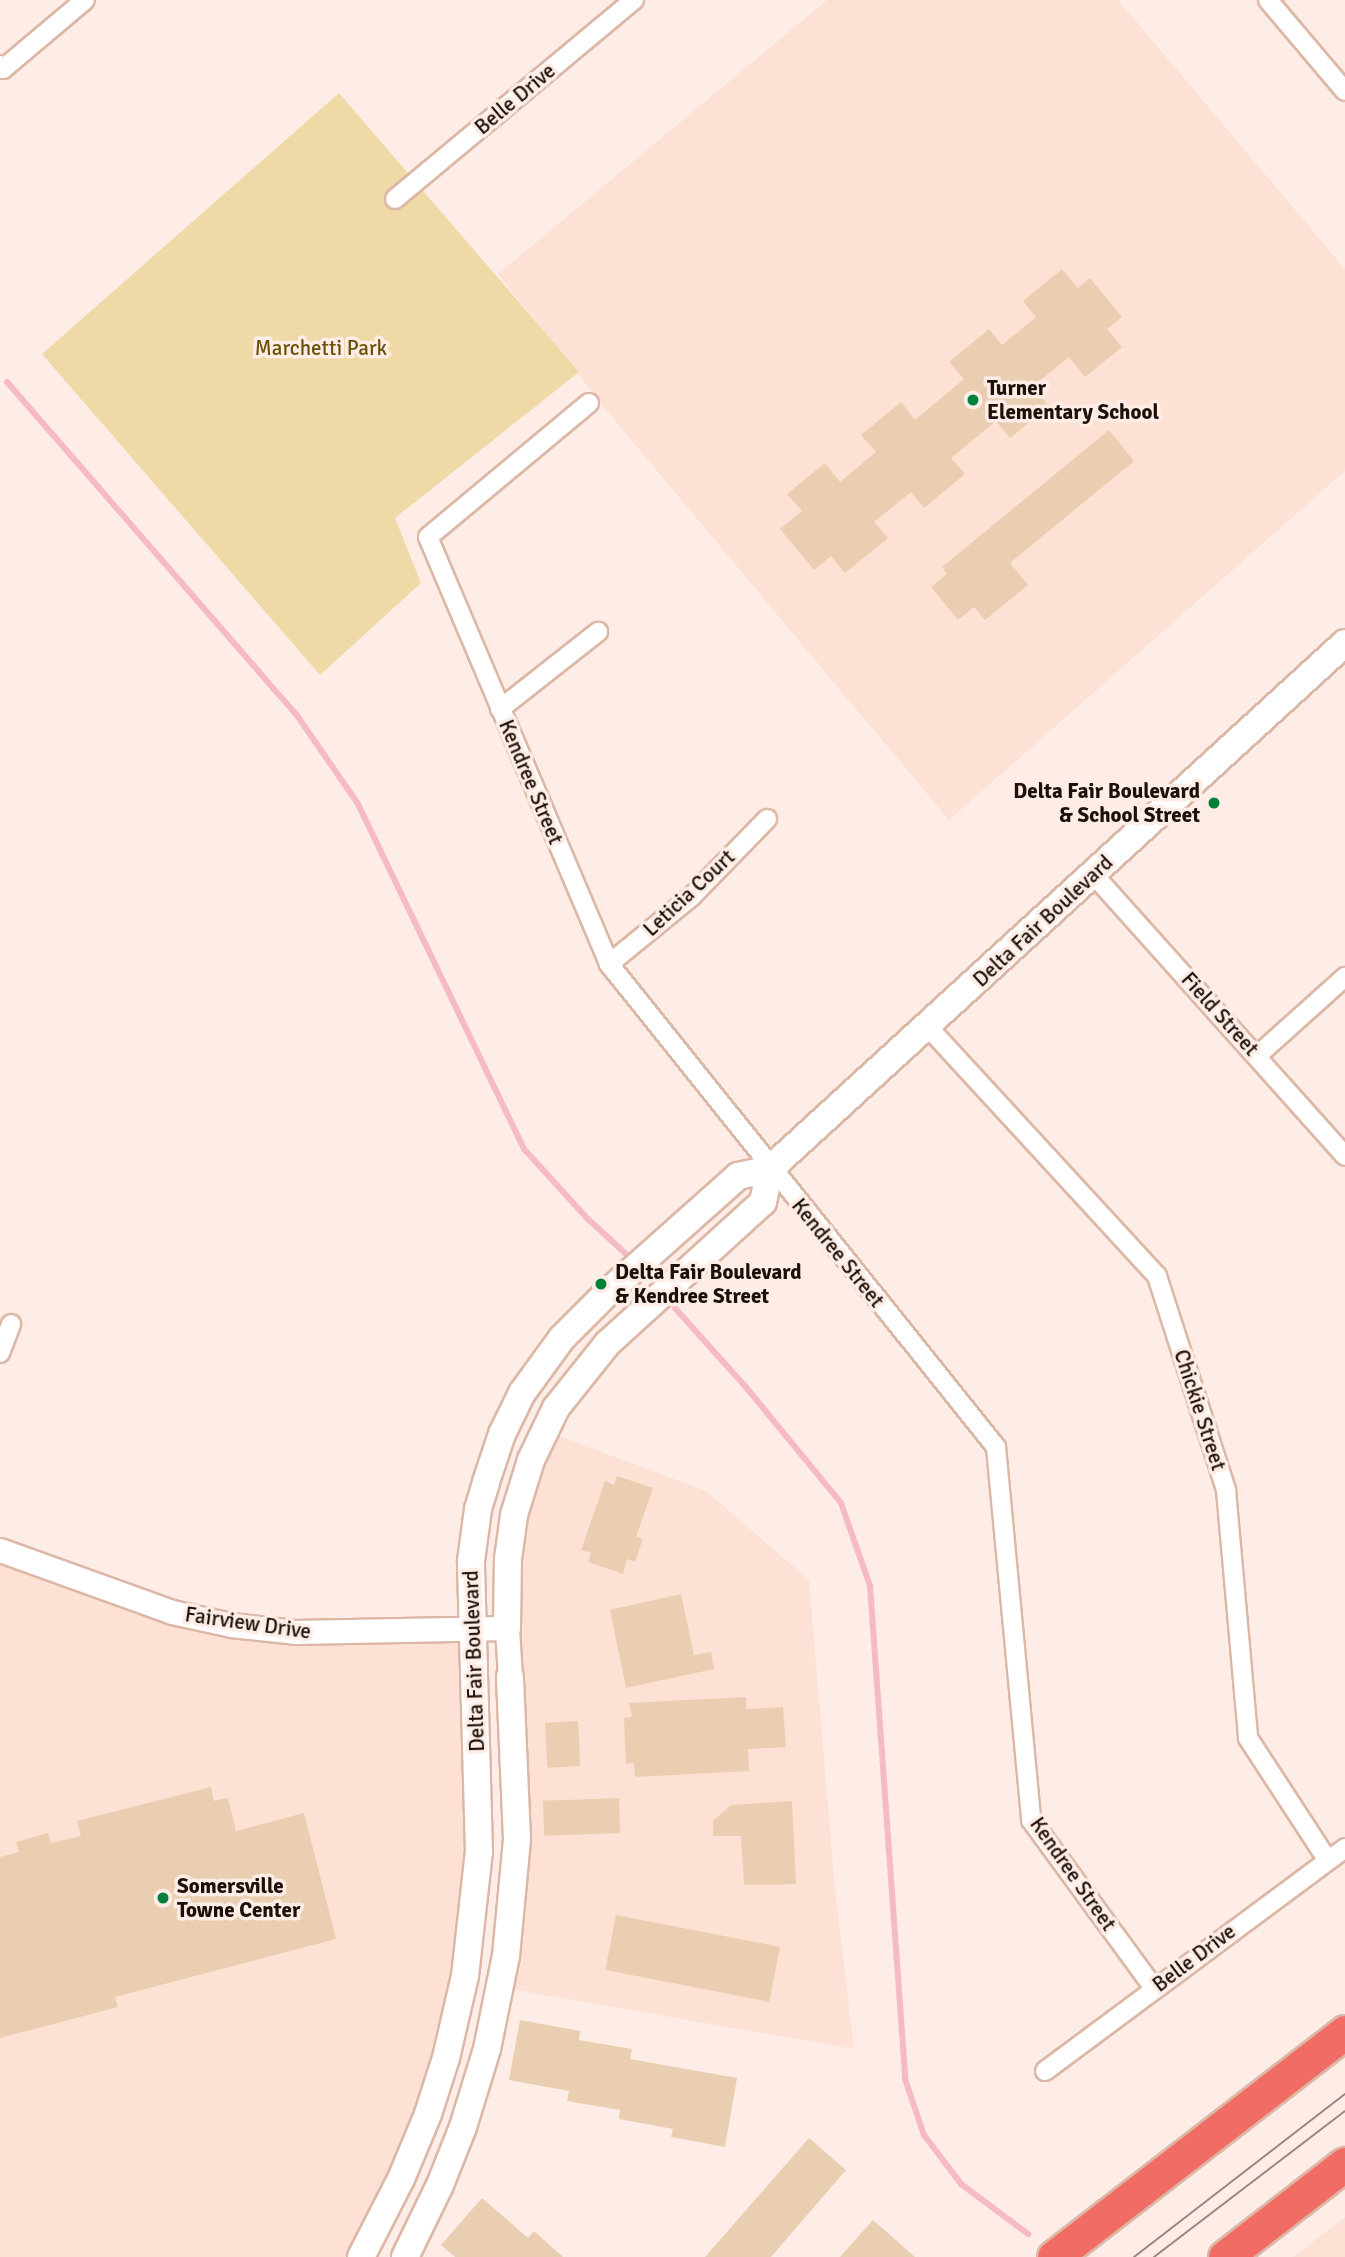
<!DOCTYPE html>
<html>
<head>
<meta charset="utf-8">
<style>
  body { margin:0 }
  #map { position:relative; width:1345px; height:2257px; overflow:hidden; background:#fdede6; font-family:Signika,sans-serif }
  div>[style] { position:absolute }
  .built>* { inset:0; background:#fde1d4 }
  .green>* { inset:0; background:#efdaa7 }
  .stream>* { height:6px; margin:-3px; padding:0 3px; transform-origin:3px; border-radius:3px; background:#f6bac7 }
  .building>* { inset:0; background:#eaceb1; transform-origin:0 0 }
  .roads { filter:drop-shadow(2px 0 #ddb7a6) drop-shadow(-2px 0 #ddb7a6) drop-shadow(0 2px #ddb7a6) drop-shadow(0 -2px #ddb7a6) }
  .minor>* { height:18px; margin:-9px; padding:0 9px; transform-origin:9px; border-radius:9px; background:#fff }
  .tertiary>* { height:23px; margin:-11.5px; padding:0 11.5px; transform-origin:11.5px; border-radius:11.5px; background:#fff }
  .secondary>* { height:26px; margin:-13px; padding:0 13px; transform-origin:13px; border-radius:13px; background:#fff }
  .motorway>* { height:33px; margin:-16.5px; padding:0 16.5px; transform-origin:16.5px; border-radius:16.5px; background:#f26c66 }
  .tram>* { height:2px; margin:-1px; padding:0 1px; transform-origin:1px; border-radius:1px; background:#968780 }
  .dots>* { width:19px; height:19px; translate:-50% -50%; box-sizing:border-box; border:4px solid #fdede6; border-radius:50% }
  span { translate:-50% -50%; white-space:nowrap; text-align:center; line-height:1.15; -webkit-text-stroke:7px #fdede6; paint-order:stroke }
  .street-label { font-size:21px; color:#1d100a }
  .park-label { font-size:21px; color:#695107 }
  .poi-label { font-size:21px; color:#1d100a; font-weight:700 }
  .left { translate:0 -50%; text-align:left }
  .right { translate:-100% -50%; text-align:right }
</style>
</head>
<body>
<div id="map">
  <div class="built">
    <div style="clip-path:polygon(827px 0,1118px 0,1345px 269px,1345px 471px,949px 820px,622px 429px,498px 274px)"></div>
    <div style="clip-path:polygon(553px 1434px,706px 1491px,809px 1580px,835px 1889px,854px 2049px,505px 1988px,518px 1637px,518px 1531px)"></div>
    <div style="clip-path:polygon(0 1551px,203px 1619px,471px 1629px,474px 1703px,460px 2001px,361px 2257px,0 2257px)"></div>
    <div style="clip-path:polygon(1345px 2217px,1345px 2257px,1293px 2257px)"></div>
  </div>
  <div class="green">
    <div style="clip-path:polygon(339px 93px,579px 372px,395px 518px,421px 583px,320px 675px,42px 354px)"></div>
  </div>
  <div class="stream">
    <div style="left:7px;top:382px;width:440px;rotate:49deg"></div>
    <div style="left:296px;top:714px;width:109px;rotate:55.4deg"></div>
    <div style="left:358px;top:804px;width:383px;rotate:64.3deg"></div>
    <div style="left:524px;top:1149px;width:95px;rotate:47.6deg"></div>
    <div style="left:588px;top:1219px;width:52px;rotate:42.6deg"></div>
    <div style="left:675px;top:1308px;width:105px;rotate:48.1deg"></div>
    <div style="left:745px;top:1386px;width:151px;rotate:50.6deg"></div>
    <div style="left:841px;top:1503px;width:88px;rotate:70.7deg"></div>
    <div style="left:870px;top:1586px;width:494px;rotate:85.9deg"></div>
    <div style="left:905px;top:2079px;width:59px;rotate:71.3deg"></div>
    <div style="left:924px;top:2135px;width:61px;rotate:52.9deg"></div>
    <div style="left:961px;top:2184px;width:84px;rotate:36.7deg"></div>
  </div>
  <div class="building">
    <div style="clip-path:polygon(1062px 269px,1078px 288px,1090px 278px,1122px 317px,1107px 329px,1122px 347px,1085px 377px,1069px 357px,1033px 386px,1049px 406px,1010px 438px,996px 421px,951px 458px,965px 474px,924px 508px,911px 492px,874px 522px,888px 538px,845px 573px,831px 556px,814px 570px,780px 529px,802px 511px,787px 494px,825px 463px,840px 482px,876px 452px,861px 435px,901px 402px,915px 420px,964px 379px,949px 362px,989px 329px,1002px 345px,1036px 317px,1023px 301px)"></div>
    <div style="clip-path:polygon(1109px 430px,1134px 461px,1010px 563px,1028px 585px,985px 620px,974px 607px,958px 620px,931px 587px,947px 574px,942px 567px)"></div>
    <div style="clip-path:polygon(617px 1476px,653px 1488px,636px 1537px,643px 1539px,635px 1562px,627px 1559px,623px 1574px,588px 1562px,591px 1553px,581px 1550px,605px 1481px,614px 1485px)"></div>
    <div style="clip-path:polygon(681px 1594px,694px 1655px,711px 1652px,714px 1669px,626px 1688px,610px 1610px)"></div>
    <div style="clip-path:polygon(746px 1697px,746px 1709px,783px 1707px,786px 1747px,748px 1749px,749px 1771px,635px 1777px,634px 1763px,626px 1764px,624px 1718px,632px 1717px,629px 1703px)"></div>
    <div style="left:578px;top:1721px;width:45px;height:33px;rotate:87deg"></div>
    <div style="clip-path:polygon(211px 1787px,214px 1801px,228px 1798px,236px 1831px,304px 1813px,336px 1939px,115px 1997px,118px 2007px,0 2038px,0 1857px,19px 1852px,16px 1842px,48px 1833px,51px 1843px,81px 1836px,77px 1821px)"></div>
    <div style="left:619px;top:1798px;width:35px;height:76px;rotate:88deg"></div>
    <div style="clip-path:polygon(792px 1801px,796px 1884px,744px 1885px,741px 1836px,713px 1836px,713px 1821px,731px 1805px)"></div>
    <div style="left:616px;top:1915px;width:167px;height:56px;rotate:11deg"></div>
    <div style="clip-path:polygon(520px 2020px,580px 2031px,579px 2040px,632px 2049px,630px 2059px,737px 2078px,725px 2147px,671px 2137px,673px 2129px,619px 2119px,620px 2110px,567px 2101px,569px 2091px,509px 2080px)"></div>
    <div style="clip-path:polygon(809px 2138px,846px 2170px,771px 2257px,705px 2257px)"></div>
    <div style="clip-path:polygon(482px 2198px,528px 2238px,534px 2231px,563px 2257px,455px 2257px,441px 2245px)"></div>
    <div style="clip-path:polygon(873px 2220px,915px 2257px,840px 2257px)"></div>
  </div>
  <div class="roads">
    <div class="minor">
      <div style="left:1268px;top:0;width:119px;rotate:49.8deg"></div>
      <div style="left:0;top:65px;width:5px;rotate:53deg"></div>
      <div style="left:3px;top:69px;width:107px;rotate:-40.1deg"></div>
      <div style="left:395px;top:199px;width:311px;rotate:-39.8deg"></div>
      <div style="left:589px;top:403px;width:209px;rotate:140.2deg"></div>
      <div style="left:428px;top:537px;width:464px;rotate:67deg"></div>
      <div style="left:609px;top:964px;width:619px;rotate:51.3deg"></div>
      <div style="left:996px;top:1447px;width:375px;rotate:84.6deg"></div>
      <div style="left:1031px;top:1820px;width:208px;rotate:53.8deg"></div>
      <div style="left:500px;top:709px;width:125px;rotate:-38.2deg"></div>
      <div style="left:1093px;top:874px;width:378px;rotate:48.2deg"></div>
      <div style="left:609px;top:964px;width:106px;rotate:-39.3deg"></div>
      <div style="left:691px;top:897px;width:109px;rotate:-45.7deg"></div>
      <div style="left:928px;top:1027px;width:338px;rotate:47.4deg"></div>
      <div style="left:1157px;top:1276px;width:225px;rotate:72.1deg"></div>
      <div style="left:1226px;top:1490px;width:249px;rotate:84.9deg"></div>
      <div style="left:1248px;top:1738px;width:145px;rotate:56.9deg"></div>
      <div style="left:1258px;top:1055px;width:117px;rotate:-41.9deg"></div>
      <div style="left:0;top:1353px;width:31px;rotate:-69deg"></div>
      <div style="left:1045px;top:2071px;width:374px;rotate:-36.6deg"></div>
    </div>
    <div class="tertiary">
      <div style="left:0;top:1550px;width:183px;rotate:19.8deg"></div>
      <div style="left:172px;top:1612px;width:60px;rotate:12.4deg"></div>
      <div style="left:231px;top:1625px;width:64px;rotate:6.2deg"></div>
      <div style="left:295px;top:1632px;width:212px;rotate:-1.1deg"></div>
      <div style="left:507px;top:1628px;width:49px;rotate:86.5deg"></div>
    </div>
    <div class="secondary">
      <div style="left:507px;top:1628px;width:69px;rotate:-89.2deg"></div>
      <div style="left:508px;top:1559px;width:44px;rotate:-82.2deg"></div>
      <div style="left:514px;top:1515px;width:58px;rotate:-72.8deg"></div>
      <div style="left:531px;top:1460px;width:58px;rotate:-64.3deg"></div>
      <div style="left:556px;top:1408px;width:82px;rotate:-51.4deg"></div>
      <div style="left:607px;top:1344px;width:211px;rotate:-42.3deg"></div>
      <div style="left:763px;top:1202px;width:34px;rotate:-78deg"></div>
      <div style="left:361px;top:2257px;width:88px;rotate:-62.9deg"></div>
      <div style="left:401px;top:2179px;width:70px;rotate:-67.4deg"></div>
      <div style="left:428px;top:2114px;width:59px;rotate:-72.2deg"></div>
      <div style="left:446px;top:2058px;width:84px;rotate:-77deg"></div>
      <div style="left:465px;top:1976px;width:125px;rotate:-83.6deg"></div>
      <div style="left:479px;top:1852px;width:291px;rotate:-91.6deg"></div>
      <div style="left:471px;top:1561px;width:52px;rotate:-82.3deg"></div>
      <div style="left:478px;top:1509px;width:28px;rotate:-73deg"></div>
      <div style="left:486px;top:1482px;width:51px;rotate:-71.6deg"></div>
      <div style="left:502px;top:1434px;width:46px;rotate:-64deg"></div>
      <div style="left:522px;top:1393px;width:68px;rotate:-54deg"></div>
      <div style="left:562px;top:1338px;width:65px;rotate:-45deg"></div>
      <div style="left:608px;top:1292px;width:174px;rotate:-41.7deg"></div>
      <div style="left:738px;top:1176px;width:33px;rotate:-12deg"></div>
      <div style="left:770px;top:1169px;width:779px;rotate:-42.45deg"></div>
      <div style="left:405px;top:2257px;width:80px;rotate:-64.1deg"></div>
      <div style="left:440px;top:2185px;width:62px;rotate:-68.4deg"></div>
      <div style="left:463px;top:2127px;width:82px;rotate:-72.9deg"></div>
      <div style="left:487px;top:2049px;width:95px;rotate:-78.5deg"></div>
      <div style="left:506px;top:1956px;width:118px;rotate:-84.6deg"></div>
      <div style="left:517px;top:1839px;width:162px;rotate:-92.5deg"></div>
    </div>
    <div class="motorway">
      <div style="left:1054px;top:2257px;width:368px;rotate:-37.7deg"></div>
      <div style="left:1225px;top:2257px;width:152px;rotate:-37.8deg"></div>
    </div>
  </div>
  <div class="tram">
    <div style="left:1134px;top:2257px;width:267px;rotate:-37.7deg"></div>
    <div style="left:1154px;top:2257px;width:240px;rotate:-37.4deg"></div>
  </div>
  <div class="dots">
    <div style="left:973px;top:400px;background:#00813a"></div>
    <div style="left:1214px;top:803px;background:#00813a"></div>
    <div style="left:601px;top:1284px;background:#00813a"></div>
    <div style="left:163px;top:1898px;background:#00813a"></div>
  </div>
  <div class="street-label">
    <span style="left:515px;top:99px;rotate:-40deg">Belle Drive</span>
    <span style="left:531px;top:782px;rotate:67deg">Kendree Street</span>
    <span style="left:689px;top:893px;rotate:-43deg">Leticia Court</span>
    <span style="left:1043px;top:921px;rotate:-43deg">Delta Fair Boulevard</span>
    <span style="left:1220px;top:1014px;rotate:48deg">Field Street</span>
    <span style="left:838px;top:1253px;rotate:51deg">Kendree Street</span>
    <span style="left:1200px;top:1410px;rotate:72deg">Chickie Street</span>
    <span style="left:248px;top:1623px;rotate:8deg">Fairview Drive</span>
    <span style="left:474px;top:1661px;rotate:-92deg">Delta Fair Boulevard</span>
    <span style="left:1073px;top:1874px;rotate:55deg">Kendree Street</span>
    <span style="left:1194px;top:1958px;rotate:-37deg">Belle Drive</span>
  </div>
  <div class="park-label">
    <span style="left:321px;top:348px">Marchetti Park</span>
  </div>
  <div class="poi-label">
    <span class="left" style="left:987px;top:400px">Turner<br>Elementary School</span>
    <span class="right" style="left:1200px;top:803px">Delta Fair Boulevard<br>&amp; School Street</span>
    <span class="left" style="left:615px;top:1284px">Delta Fair Boulevard<br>&amp; Kendree Street</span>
    <span class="left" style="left:177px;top:1898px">Somersville<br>Towne Center</span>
  </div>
</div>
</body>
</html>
